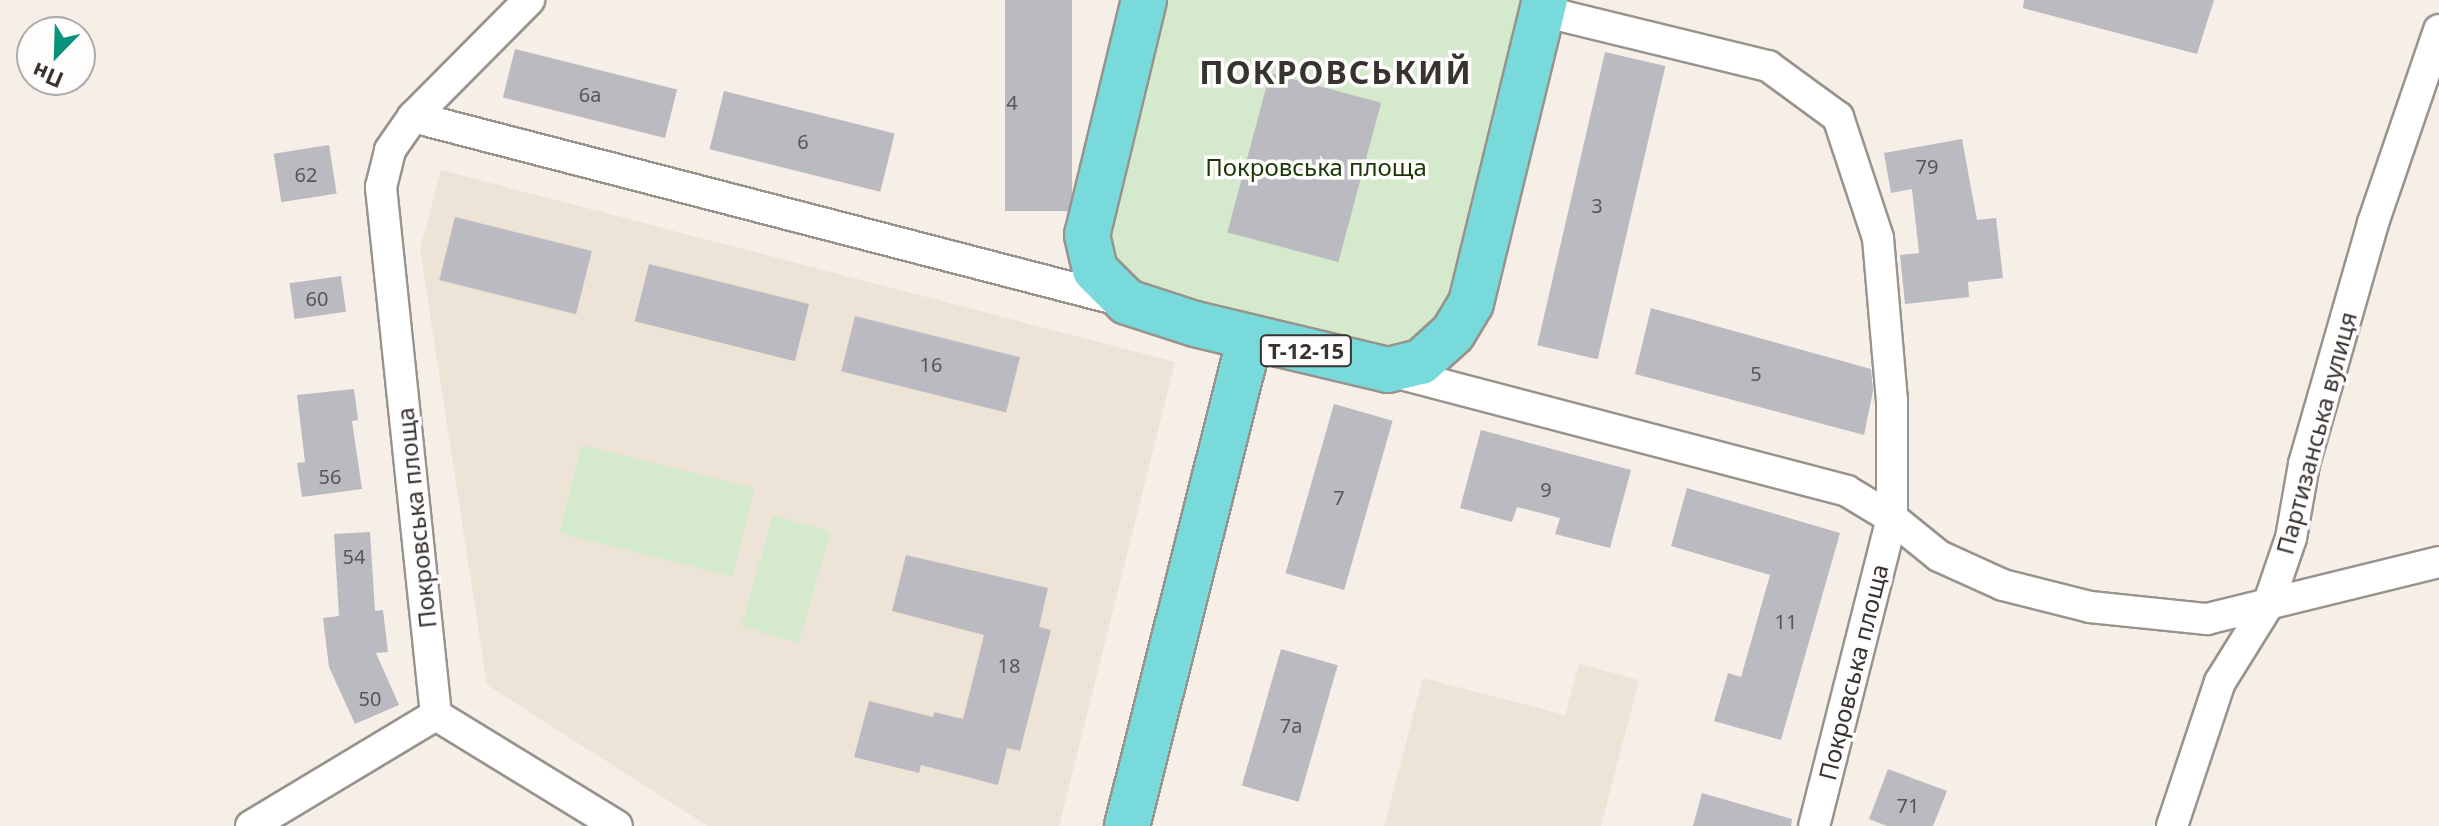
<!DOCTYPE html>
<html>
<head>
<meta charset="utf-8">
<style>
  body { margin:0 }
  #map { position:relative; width:2439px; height:826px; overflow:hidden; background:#f5efe8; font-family:"Noto Sans",sans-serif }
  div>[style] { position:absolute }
  .built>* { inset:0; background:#eee3d7 }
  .green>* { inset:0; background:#d5eacc; transform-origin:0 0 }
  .building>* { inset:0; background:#bcbac1; transform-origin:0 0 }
  .roads { filter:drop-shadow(2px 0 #98938d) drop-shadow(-2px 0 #98938d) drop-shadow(0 2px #98938d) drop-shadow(0 -2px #98938d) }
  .minor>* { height:30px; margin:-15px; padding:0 15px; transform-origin:15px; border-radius:15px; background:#fff }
  .trunk>* { height:44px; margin:-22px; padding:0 22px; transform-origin:22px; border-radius:22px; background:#78dada }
  span { translate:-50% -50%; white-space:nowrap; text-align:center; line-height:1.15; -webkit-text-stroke:7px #fefdfc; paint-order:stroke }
  .number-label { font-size:20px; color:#585555 }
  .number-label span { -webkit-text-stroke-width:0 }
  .shield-label span { padding:2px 6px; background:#fefdfc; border:2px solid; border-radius:6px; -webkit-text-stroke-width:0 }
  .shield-label { font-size:22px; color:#363331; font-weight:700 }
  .park-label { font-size:24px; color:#193606 }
  .street-label { font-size:24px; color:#363331 }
  .district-label { font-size:32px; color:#363331; font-weight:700; letter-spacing:2px }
  .north { position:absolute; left:16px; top:16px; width:80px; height:80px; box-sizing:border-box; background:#fefdfc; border:2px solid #aeacab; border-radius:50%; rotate:203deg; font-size:22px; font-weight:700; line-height:32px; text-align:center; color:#363331 }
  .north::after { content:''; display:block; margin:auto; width:28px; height:36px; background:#09927c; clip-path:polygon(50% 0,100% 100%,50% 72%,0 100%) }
</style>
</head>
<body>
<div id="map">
  <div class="built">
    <div style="clip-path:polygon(441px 170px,1175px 362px,1059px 826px,708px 826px,487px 685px,420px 249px)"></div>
    <div style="clip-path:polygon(1579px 664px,1639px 680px,1601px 826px,1384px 826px,1423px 678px,1565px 715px)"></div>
  </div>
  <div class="green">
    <div style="clip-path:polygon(1157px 0,1532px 0,1457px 298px,1423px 336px,1378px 355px,1145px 294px,1116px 258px,1105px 218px)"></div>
    <div style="left:581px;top:445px;width:179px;height:91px;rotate:14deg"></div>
    <div style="left:773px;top:515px;width:60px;height:116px;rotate:16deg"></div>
  </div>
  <div class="building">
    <div style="left:1005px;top:0;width:67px;height:211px"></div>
    <div style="clip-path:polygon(2024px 0,2214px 0,2197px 54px,2023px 8px)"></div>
    <div style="left:515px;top:49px;width:167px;height:50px;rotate:14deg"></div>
    <div style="left:1605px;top:52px;width:62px;height:301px;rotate:13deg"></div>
    <div style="left:1270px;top:73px;width:115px;height:165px;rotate:15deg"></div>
    <div style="left:724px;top:91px;width:176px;height:60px;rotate:14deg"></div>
    <div style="clip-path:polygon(1962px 139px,1977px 220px,1996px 218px,2003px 278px,1968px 282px,1969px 297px,1905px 304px,1900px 255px,1919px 253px,1912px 189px,1891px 193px,1884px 153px)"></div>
    <div style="left:329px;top:145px;width:49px;height:56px;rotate:81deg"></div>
    <div style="left:455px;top:217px;width:141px;height:65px;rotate:14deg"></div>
    <div style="left:649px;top:264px;width:165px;height:59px;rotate:14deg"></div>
    <div style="left:341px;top:276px;width:36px;height:52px;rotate:82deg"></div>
    <div style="clip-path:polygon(1651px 308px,1871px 369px,1873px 391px,1864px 435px,1635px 374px)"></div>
    <div style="left:855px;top:316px;width:170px;height:57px;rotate:14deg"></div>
    <div style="clip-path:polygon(354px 389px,358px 420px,352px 421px,362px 489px,302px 497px,297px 463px,305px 462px,297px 395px)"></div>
    <div style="left:1334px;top:404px;width:61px;height:176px;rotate:16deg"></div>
    <div style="clip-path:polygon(1481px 430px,1631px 470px,1610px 548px,1555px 534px,1560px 518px,1517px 507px,1512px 522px,1460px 508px)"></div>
    <div style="clip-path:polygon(1687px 488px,1840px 533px,1781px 740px,1714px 721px,1728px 673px,1741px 677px,1770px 575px,1671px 546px)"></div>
    <div style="clip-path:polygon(370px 532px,375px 611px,383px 610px,388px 652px,376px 653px,399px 705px,355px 724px,329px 667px,323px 618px,339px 616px,334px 534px)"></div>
    <div style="clip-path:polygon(906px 555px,1048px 588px,1039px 627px,1051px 630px,1020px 751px,1007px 748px,998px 785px,921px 765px,919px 773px,854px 757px,869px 701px,933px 717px,934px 712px,963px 719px,984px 635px,892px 611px)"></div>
    <div style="left:1281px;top:649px;width:59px;height:142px;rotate:16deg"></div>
    <div style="clip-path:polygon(1888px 769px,1947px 791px,1933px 826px,1887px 826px,1869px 819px)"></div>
    <div style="clip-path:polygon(1702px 793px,1792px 819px,1791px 826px,1693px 826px)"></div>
  </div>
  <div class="roads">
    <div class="minor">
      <div style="left:1542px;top:11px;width:233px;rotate:13.7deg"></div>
      <div style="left:1768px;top:66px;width:87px;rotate:36.1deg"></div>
      <div style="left:1838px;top:117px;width:127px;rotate:71.7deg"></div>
      <div style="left:1878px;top:238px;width:163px;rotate:85.1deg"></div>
      <div style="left:1892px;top:400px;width:118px;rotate:90deg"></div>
      <div style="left:1892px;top:518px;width:318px;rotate:104.2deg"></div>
      <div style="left:413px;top:117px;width:733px;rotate:14.53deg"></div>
      <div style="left:1390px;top:371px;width:472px;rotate:14.7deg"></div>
      <div style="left:1847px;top:491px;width:52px;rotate:31deg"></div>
      <div style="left:1892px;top:518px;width:60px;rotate:39deg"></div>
      <div style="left:1939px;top:556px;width:70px;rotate:24.4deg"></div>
      <div style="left:2003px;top:585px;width:90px;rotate:14.2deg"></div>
      <div style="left:2090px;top:607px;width:118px;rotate:5.9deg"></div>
      <div style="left:2207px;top:619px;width:239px;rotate:-13.8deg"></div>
      <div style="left:436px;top:715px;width:531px;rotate:-95.95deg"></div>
      <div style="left:381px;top:187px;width:38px;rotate:-76deg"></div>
      <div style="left:390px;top:150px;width:40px;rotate:-55.1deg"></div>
      <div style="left:413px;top:117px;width:165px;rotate:-45.2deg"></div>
      <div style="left:436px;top:715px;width:212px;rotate:31.5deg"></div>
      <div style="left:251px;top:826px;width:216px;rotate:-31deg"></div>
      <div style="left:2172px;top:826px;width:152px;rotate:-71.6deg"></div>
      <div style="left:2220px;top:682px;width:91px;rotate:-58.1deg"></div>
      <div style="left:2268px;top:605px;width:71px;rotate:-71.1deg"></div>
      <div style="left:2291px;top:538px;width:75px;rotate:-80deg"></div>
      <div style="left:2304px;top:464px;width:251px;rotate:-74deg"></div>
      <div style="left:2373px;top:223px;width:204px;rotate:-71.1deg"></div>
    </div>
    <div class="trunk">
      <div style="left:1144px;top:0;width:242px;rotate:103.6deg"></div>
      <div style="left:1087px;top:235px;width:36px;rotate:77deg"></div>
      <div style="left:1095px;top:270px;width:45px;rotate:45deg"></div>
      <div style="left:1127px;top:302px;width:71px;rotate:17.9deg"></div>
      <div style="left:1195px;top:324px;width:198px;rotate:13.4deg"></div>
      <div style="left:1388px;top:370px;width:34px;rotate:-14deg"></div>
      <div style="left:1421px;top:362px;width:43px;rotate:-42.2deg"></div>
      <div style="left:1453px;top:333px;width:35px;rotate:-59deg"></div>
      <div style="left:1471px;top:303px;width:312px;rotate:-76.3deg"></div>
      <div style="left:1127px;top:826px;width:504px;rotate:-75.88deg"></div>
    </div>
  </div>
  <div class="number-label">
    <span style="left:590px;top:94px">6а</span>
    <span style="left:1012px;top:102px">4</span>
    <span style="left:803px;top:141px">6</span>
    <span style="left:1927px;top:166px">79</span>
    <span style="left:306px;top:174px">62</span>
    <span style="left:1597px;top:205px">3</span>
    <span style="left:317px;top:298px">60</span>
    <span style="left:931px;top:364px">16</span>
    <span style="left:1756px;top:373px">5</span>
    <span style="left:330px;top:476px">56</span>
    <span style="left:1546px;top:489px">9</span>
    <span style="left:1339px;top:497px">7</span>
    <span style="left:354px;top:556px">54</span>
    <span style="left:1786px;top:621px">11</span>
    <span style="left:1009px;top:665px">18</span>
    <span style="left:370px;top:698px">50</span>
    <span style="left:1291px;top:725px">7а</span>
    <span style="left:1908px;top:805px">71</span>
  </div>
  <div class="shield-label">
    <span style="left:1306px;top:351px">Т-12-15</span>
  </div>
  <div class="park-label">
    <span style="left:1316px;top:167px">Покровська площа</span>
  </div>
  <div class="street-label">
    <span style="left:2316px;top:433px;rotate:-75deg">Партизанська вулиця</span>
    <span style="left:416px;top:518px;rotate:-96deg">Покровська площа</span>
    <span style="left:1853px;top:672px;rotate:-76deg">Покровська площа</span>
  </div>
  <div class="district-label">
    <span style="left:1336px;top:72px">ПОКРОВСЬКИЙ</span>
  </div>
  <div class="north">Пн</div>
</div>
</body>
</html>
